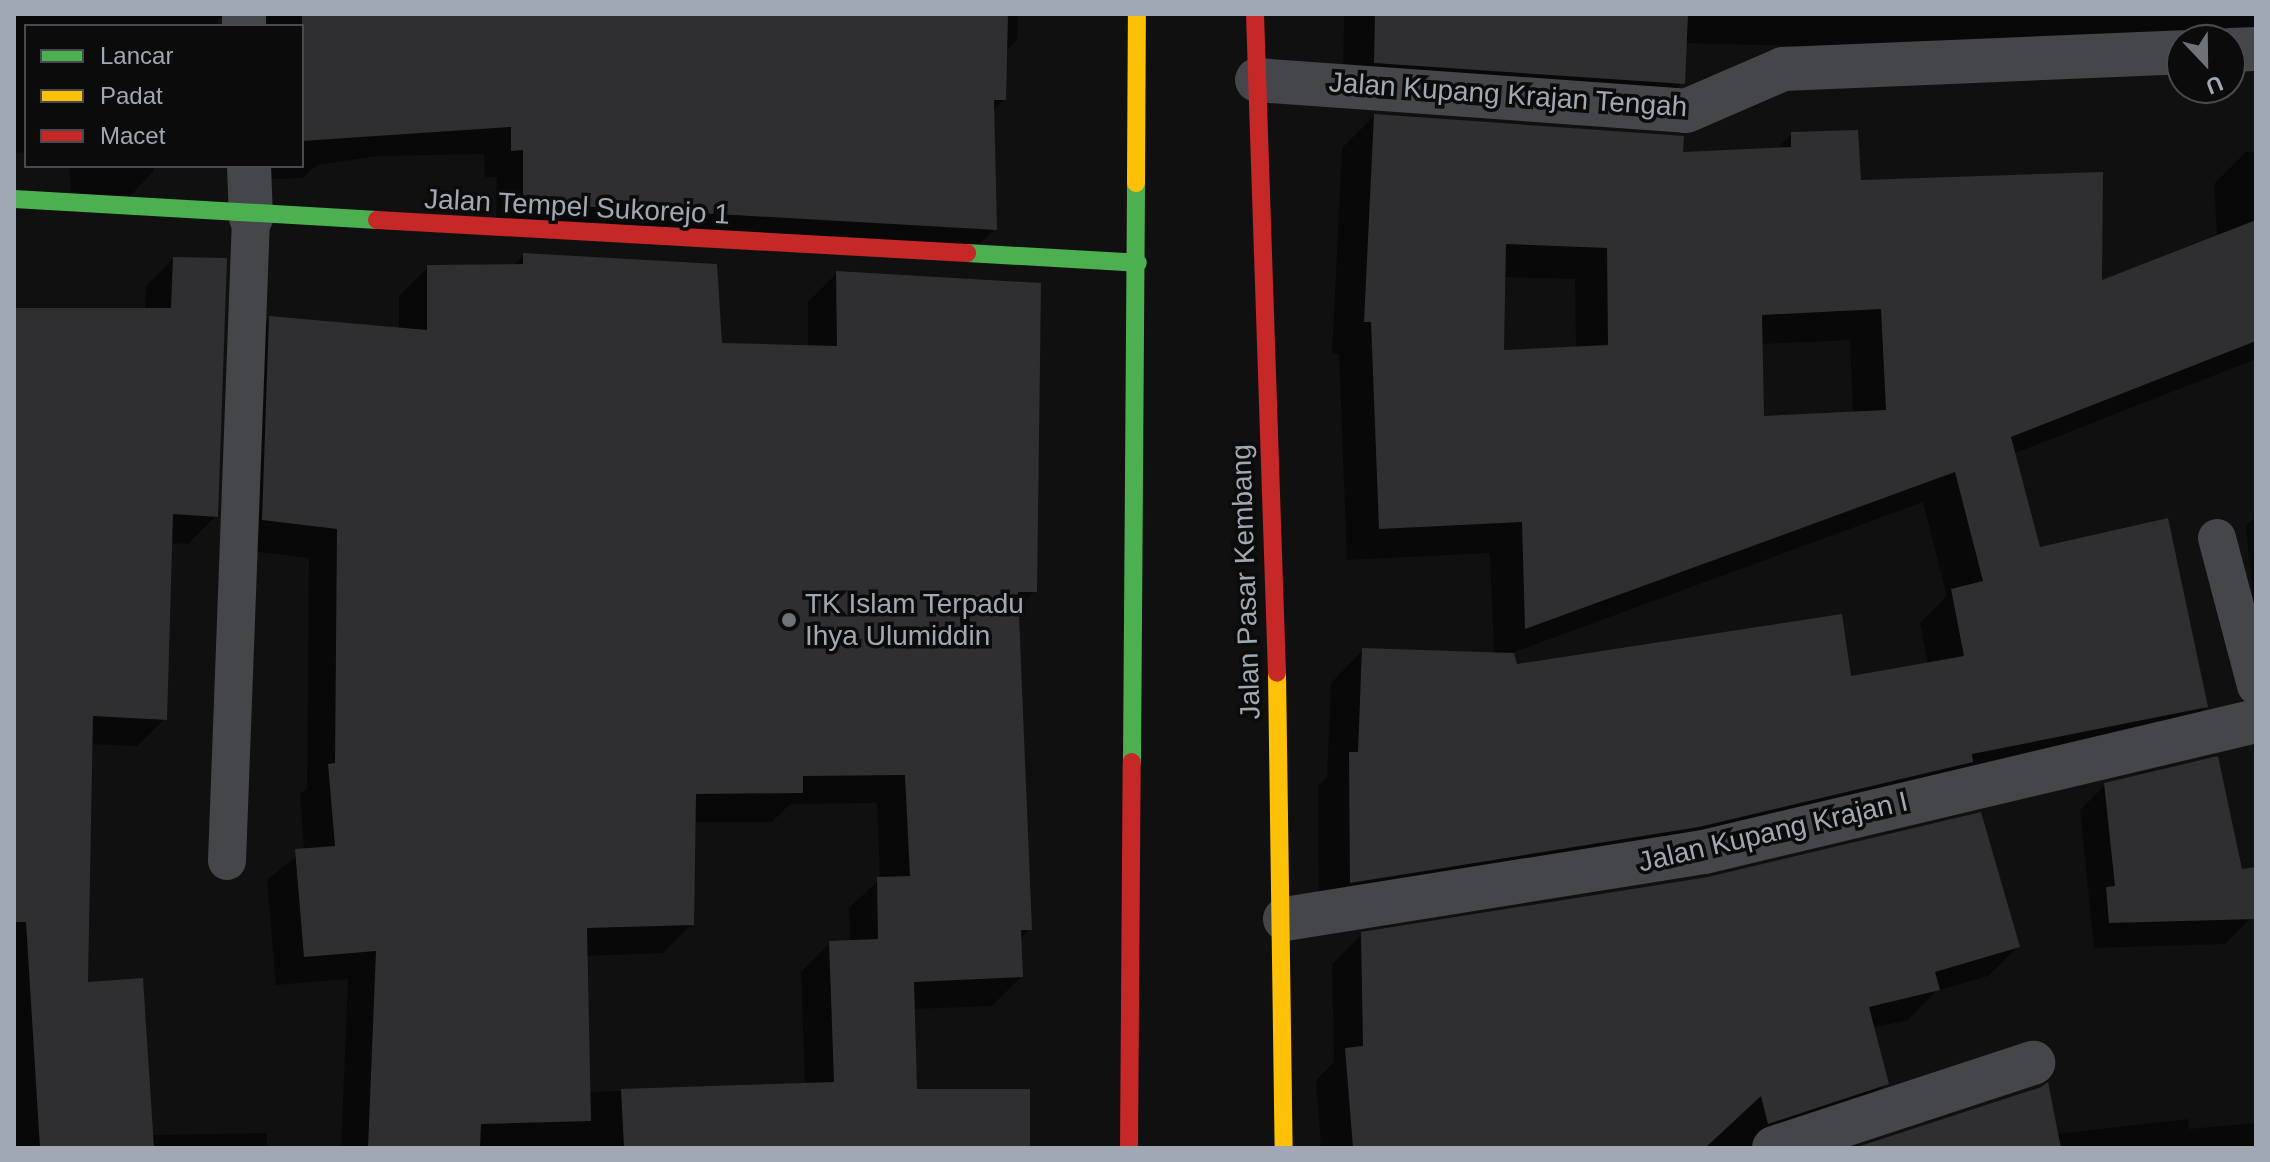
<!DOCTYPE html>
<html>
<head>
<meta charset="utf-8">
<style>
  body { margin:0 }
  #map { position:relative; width:2270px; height:1162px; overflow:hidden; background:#101011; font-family:Helvetica,sans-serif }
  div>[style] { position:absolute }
  .shadow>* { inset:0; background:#0007 }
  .building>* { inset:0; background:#2f2f31 }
  .lane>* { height:38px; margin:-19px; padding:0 19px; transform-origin:19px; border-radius:19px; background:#454649 }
  .street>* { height:44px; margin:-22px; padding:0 22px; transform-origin:22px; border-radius:22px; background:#454649 }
  .fast>* { height:18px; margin:-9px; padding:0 9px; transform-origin:9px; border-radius:9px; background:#4caf50 }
  .slow>* { height:18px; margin:-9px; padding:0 9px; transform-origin:9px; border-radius:9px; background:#ffc107 }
  .jam>* { height:18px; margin:-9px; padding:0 9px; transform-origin:9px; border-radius:9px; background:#c62828 }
  .dots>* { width:22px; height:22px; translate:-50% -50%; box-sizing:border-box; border:4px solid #0b0b0c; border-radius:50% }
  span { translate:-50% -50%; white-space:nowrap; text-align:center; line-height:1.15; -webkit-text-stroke:7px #0b0b0c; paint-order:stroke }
  .street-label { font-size:28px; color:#a0a8b3 }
  .poi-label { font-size:28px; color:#a0a8b3 }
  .left { translate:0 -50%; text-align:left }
  .frame { position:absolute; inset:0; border:16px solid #a0a8b3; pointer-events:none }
  .legend { position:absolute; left:24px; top:24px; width:280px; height:144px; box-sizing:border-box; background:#0b0b0c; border:2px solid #474a4f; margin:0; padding:10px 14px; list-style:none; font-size:24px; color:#a0a8b3 }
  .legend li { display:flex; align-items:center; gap:16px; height:40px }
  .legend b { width:40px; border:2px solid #474a4f }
  .north { position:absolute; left:2166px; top:24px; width:80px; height:80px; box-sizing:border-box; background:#0b0b0c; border:2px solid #474a4f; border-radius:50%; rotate:158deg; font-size:22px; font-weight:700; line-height:32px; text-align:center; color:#a0a8b3 }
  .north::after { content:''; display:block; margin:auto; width:28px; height:36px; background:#6e737a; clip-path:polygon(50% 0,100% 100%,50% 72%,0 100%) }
</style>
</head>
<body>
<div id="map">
  <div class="shadow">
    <div style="clip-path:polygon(14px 14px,1018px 14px,1017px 40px,1006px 51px,1004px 99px,992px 112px,995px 229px,967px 256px,496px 230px,497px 177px,485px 177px,484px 154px,378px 156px,317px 165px,303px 178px,244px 180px,244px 166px,302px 166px,302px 26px,235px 26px,228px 19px,218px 19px,217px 26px,26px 26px,26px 152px,14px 153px)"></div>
    <div style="clip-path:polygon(1344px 14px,2256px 14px,2256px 72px,2246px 71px,2230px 40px,1794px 73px,1794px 46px,1683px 43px,1680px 85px,1648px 117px,1343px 95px)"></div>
    <div style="clip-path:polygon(evenodd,1374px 116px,1681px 154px,1776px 149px,1792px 134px,1859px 182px,2100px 283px,2217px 237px,2214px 184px,2246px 152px,2256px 152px,2256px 359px,2013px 454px,2039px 550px,2206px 706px,2174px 738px,1319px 914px,1318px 786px,1327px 777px,1331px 683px,1363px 650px,1494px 654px,1490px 553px,1347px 560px,1339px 354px,1332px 354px,1342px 148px,1374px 116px,1503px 277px,1575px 279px,1576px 348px,1502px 352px,1503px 277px,1374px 116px,1850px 340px,1853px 413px,1762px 418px,1761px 344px,1850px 340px,1374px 116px,1923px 502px,1947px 596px,1920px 623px,1928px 665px,1850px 679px,1515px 666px,1512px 653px,1923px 502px)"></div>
    <div style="clip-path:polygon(69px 166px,154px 166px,154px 171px,127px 199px,72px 203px)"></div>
    <div style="clip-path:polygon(evenodd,524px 255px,720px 345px,808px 347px,808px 302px,837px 273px,1035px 591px,1016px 610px,1030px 929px,1019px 940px,1021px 977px,992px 1006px,913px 1009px,915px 1091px,1029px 1148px,341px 1148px,348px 979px,276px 985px,267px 880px,304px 850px,300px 794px,307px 788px,309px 558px,234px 549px,241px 347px,270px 318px,399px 330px,399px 296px,428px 267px,512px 266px,524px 255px,877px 803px,880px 879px,849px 908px,850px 942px,830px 943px,801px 972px,805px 1085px,588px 1092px,585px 956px,663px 953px,692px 924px,694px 822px,772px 822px,790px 804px,877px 803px)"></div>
    <div style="clip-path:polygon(173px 259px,216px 516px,188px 544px,170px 543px,165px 719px,137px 746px,90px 744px,86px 984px,151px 1135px,267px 1133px,267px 1148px,14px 1148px,14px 310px,145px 310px,146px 286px)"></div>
    <div style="clip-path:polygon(2256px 516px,2256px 629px,2246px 526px)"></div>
    <div style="clip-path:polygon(2105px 785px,2250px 919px,2225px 944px,2094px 948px,2080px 810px)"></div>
    <div style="clip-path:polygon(1362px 934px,2018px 947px,1988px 976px,1936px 991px,1908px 1020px,1872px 1028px,1887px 1083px,1857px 1113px,1751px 1148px,1321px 1148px,1316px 1080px,1334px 1062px,1332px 964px)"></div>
    <div style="clip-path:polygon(2046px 1085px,2056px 1134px,2188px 1119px,2189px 1129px,2256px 1123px,2256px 1148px,1859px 1148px)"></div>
  </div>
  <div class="building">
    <div style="clip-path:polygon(302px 14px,1008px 14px,1006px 100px,994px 100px,997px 230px,523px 203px,523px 150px,511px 151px,511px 127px,302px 141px)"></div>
    <div style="clip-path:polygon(1375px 14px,1688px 14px,1685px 84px,1374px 63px)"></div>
    <div style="clip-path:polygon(evenodd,1374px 114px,1684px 136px,1683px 152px,1791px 147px,1791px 132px,1858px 130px,1861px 180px,2103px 172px,2102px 280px,2256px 220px,2256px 341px,2011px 437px,2040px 547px,2168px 518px,2208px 707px,1972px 754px,1973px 762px,1699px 827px,1350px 883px,1349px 752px,1358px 752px,1362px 648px,1514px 653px,1517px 664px,1842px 614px,1851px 676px,1964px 656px,1951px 589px,1983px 581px,1955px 472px,1525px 629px,1522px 522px,1379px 529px,1371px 322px,1364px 322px,1374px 114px,1506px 244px,1607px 248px,1608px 345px,1504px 350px,1506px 244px,1374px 114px,1881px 309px,1886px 410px,1764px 416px,1762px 315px,1881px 309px)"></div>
    <div style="clip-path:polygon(523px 253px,717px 264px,722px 343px,837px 346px,836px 271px,1041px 283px,1037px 592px,1018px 592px,1032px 930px,1021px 930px,1023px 977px,914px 982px,917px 1089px,1030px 1089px,1030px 1148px,624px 1148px,621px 1089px,834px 1082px,829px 941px,878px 939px,877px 877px,910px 876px,905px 775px,803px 776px,803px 793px,696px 794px,694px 925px,587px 928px,591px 1121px,481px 1124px,480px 1148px,368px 1148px,376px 951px,304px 957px,295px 849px,335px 846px,328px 764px,335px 763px,337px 529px,262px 520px,269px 316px,427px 330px,427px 265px,523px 264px)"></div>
    <div style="clip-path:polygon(173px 257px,227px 258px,218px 517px,173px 514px,167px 720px,93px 716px,88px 982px,143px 978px,154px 1148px,40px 1148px,26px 922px,14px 922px,14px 308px,171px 308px)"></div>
    <div style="clip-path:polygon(2218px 756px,2242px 869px,2256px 867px,2256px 919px,2109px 923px,2106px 887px,2115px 886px,2104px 783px)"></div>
    <div style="clip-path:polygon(1981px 812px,2020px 947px,1935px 972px,1940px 990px,1869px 1007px,1889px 1084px,1768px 1124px,1761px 1096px,1705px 1148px,1353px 1148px,1345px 1048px,1363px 1046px,1361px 932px,1708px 877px)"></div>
    <div style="clip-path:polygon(2048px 1082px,2061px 1148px,1854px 1148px,2041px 1087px)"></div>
  </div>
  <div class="lane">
    <div style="left:2217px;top:538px;width:153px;rotate:75.2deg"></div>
    <div style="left:227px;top:861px;width:643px;rotate:-87.86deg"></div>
  </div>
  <div class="street">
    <div style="left:244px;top:14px;width:12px;rotate:90deg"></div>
    <div style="left:2230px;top:50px;width:26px;rotate:-2deg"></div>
    <div style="left:1257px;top:80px;width:430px;rotate:4.1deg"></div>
    <div style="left:1686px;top:111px;width:106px;rotate:-23.4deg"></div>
    <div style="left:1783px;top:69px;width:399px;rotate:-2.4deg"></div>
    <div style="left:249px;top:166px;width:52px;rotate:87.8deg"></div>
    <div style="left:1285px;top:919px;width:424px;rotate:-9.1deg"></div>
    <div style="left:1704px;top:852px;width:567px;rotate:-13.35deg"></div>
    <div style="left:1774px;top:1148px;width:273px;rotate:-18.2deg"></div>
  </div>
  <div class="fast">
    <div style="left:14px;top:199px;width:364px;rotate:3.3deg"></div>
    <div style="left:967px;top:253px;width:171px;rotate:3.3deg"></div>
    <div style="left:1132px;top:762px;width:579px;rotate:-89.6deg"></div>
  </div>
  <div class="slow">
    <div style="left:1136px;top:183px;width:169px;rotate:-89.7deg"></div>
    <div style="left:1277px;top:673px;width:475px;rotate:89.2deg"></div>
  </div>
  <div class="jam">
    <div style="left:1255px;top:14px;width:659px;rotate:88.09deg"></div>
    <div style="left:377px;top:220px;width:591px;rotate:3.2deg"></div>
    <div style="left:1129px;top:1148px;width:386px;rotate:-89.6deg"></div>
  </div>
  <div class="dots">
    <div style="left:789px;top:620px;background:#6e737a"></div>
  </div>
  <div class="street-label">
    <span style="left:1508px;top:95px;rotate:4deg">Jalan Kupang Krajan Tengah</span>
    <span style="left:577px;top:207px;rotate:3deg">Jalan Tempel Sukorejo 1</span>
    <span style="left:1246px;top:582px;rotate:-92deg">Jalan Pasar Kembang</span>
    <span style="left:1773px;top:832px;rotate:-13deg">Jalan Kupang Krajan I</span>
  </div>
  <div class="poi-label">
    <span class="left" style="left:805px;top:620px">TK Islam Terpadu<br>Ihya Ulumiddin</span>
  </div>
  <div class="frame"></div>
  <ul class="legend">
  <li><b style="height:10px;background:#4caf50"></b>Lancar</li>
  <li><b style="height:10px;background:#ffc107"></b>Padat</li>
  <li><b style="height:10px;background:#c62828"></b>Macet</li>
  </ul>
  <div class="north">U</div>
</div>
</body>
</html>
